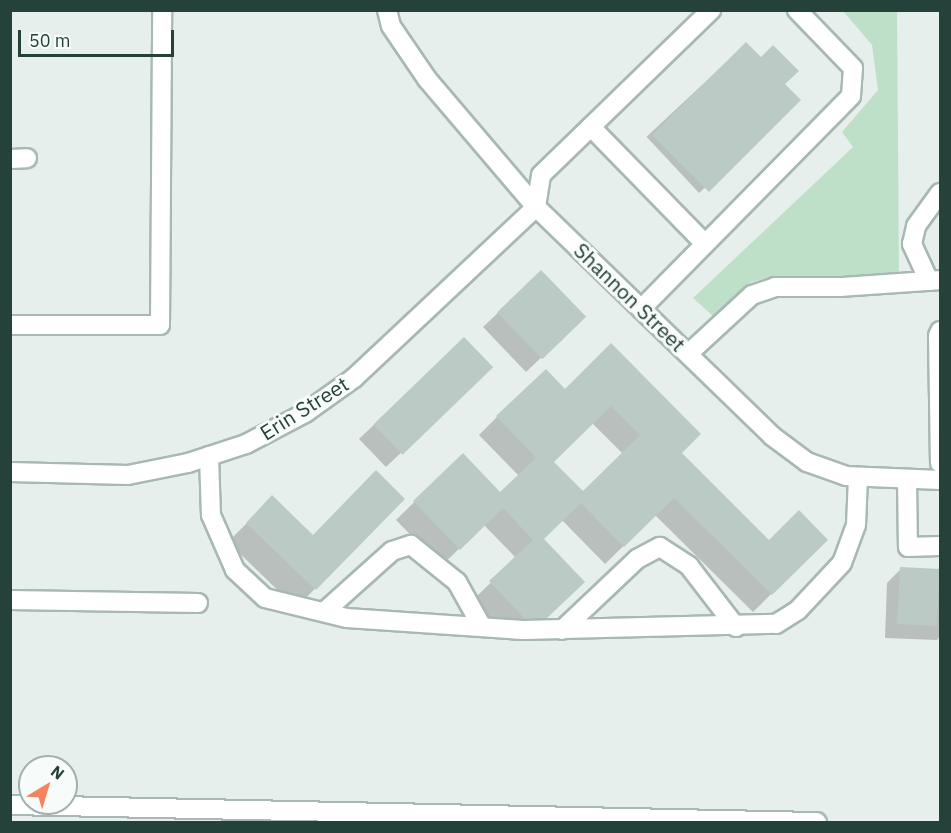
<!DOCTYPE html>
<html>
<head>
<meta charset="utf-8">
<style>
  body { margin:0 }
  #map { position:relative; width:951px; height:833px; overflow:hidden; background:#e6efeb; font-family:"IBM Plex Sans",sans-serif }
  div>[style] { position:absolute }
  .green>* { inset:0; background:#bfe0c8 }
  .shadow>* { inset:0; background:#0003; transform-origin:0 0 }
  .building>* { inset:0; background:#bbcac4; transform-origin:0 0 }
  .roads { filter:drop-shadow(2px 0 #a8b8b2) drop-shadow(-2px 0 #a8b8b2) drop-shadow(0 2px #a8b8b2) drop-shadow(0 -2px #a8b8b2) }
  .minor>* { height:18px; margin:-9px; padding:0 9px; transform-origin:9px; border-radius:9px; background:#fff }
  span { translate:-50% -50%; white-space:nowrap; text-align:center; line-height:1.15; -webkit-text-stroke:6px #f7fbf9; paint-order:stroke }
  .street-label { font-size:21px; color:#24423a }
  .frame { position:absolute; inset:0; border:12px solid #24423a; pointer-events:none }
  .north { position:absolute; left:18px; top:755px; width:60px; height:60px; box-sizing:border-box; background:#f7fbf9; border:2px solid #a3b1ad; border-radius:50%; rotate:38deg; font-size:16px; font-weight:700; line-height:24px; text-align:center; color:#24423a }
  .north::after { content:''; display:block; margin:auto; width:21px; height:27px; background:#f4845f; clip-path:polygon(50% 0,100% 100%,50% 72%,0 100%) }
  .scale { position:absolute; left:18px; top:30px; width:156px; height:27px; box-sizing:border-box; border:3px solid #24423a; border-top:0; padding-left:8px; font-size:18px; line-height:21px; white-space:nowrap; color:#24423a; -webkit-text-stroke:4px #f7fbf9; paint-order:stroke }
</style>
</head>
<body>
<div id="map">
  <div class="green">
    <div style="clip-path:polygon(843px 11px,897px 11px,899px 276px,766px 278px,751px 282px,714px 317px,693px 298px,853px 147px,842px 132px,878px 90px,872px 45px)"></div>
  </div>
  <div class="shadow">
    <div style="left:746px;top:44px;width:77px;height:136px;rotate:47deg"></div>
    <div style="clip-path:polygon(541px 272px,569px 331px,526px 372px,483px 327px)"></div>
    <div style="clip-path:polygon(464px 339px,476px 381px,386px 467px,359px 439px)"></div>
    <div style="clip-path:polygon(evenodd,611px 345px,680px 453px,769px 542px,826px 540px,753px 612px,655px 515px,605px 564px,562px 520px,542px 539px,565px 600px,528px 636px,507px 636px,472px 601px,516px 558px,484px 525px,441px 566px,396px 520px,462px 455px,500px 494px,519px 476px,479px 435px,497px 417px,565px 391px,611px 345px,592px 423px,623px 454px,583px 493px,553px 462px,592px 423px)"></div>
    <div style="clip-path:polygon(272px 498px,313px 537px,403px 499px,296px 608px,228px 542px)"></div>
    <div style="clip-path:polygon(901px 569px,940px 570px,940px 636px,937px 640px,885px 638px,887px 583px)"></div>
  </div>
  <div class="building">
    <div style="clip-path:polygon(746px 42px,761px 57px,773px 45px,799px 71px,785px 84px,801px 100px,709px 192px,652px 135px)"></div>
    <div style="left:541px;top:270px;width:65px;height:61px;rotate:46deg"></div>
    <div style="left:464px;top:337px;width:42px;height:126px;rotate:46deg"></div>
    <div style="clip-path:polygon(evenodd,611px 343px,701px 434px,682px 453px,769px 540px,799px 510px,828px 540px,772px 595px,674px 498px,624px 547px,581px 503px,544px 539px,585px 582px,547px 618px,525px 619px,489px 581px,533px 540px,503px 508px,460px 550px,413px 501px,463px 453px,500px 492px,536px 458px,496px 416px,546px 369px,565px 389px,611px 343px,611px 406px,640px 435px,583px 491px,554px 462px,611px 406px)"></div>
    <div style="clip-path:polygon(376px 470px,405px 499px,316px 590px,246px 523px,272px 495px,313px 535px)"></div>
    <div style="left:900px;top:567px;width:40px;height:57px;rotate:3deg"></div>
  </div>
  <div class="roads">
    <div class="minor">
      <div style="left:387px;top:10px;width:16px;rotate:76deg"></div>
      <div style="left:391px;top:26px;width:64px;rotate:55.8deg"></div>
      <div style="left:427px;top:79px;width:168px;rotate:49.6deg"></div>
      <div style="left:536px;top:207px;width:329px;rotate:44.1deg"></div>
      <div style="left:772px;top:436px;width:44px;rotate:36.6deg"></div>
      <div style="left:807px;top:462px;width:41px;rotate:19.7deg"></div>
      <div style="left:846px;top:476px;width:94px;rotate:2.4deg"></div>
      <div style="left:591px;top:127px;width:163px;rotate:45.7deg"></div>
      <div style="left:10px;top:159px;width:17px;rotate:-3deg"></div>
      <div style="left:536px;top:207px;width:32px;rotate:-81deg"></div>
      <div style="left:541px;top:175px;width:237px;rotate:-44.1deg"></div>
      <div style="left:929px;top:281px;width:41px;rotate:-114.7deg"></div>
      <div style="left:912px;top:244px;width:18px;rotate:-77deg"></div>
      <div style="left:916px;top:226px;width:41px;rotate:-54deg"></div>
      <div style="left:641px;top:309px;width:299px;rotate:-45.4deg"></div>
      <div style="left:851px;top:96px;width:28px;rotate:-86deg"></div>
      <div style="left:853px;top:68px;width:81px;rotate:-134deg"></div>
      <div style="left:10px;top:325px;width:150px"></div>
      <div style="left:160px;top:325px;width:315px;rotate:-89.6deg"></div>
      <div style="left:940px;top:331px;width:5px;rotate:112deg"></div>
      <div style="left:938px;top:336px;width:127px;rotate:89.1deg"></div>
      <div style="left:688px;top:354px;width:87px;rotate:-42.7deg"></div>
      <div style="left:752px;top:295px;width:24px;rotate:-19deg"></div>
      <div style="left:775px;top:287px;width:66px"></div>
      <div style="left:841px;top:287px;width:99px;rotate:-4deg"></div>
      <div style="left:209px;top:456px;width:59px;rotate:88.1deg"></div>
      <div style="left:211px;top:515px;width:60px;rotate:66.4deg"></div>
      <div style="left:235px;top:570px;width:41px;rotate:43deg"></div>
      <div style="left:265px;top:598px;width:84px;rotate:13.7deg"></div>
      <div style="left:347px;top:618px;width:176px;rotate:3.9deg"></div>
      <div style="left:523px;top:630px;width:253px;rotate:-1.4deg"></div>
      <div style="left:776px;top:624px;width:26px;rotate:-32deg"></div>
      <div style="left:798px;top:610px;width:64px;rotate:-46.9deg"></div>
      <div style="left:842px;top:563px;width:40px;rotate:-69.8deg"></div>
      <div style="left:856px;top:525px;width:48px;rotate:-87.6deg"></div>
      <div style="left:10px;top:472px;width:118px;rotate:1.5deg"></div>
      <div style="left:128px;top:475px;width:61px;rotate:-11.3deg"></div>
      <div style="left:188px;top:463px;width:61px;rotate:-18.1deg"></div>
      <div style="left:246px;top:444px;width:67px;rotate:-27.7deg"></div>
      <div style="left:305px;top:413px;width:60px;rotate:-35.5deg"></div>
      <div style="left:354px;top:378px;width:250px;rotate:-43.2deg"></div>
      <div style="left:907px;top:479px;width:68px;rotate:89.2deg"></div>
      <div style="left:908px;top:547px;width:32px;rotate:-2deg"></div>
      <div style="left:10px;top:600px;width:188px;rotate:0.9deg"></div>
      <div style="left:324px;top:612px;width:91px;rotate:-41.9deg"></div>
      <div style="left:392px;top:551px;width:20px;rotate:-18deg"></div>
      <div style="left:411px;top:545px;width:59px;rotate:38.8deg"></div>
      <div style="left:457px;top:582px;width:51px;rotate:60.9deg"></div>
      <div style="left:562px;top:630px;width:103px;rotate:-43.4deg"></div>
      <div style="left:637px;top:559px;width:26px;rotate:-28deg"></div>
      <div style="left:660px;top:547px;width:35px;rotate:33deg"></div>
      <div style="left:689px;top:566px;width:77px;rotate:52.4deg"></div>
      <div style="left:10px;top:805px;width:807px;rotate:1.21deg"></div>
    </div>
  </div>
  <div class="street-label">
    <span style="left:630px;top:297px;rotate:44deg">Shannon Street</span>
    <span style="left:304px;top:408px;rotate:-32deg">Erin Street</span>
  </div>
  <div class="frame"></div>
  <div class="north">N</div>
  <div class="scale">50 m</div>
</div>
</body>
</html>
